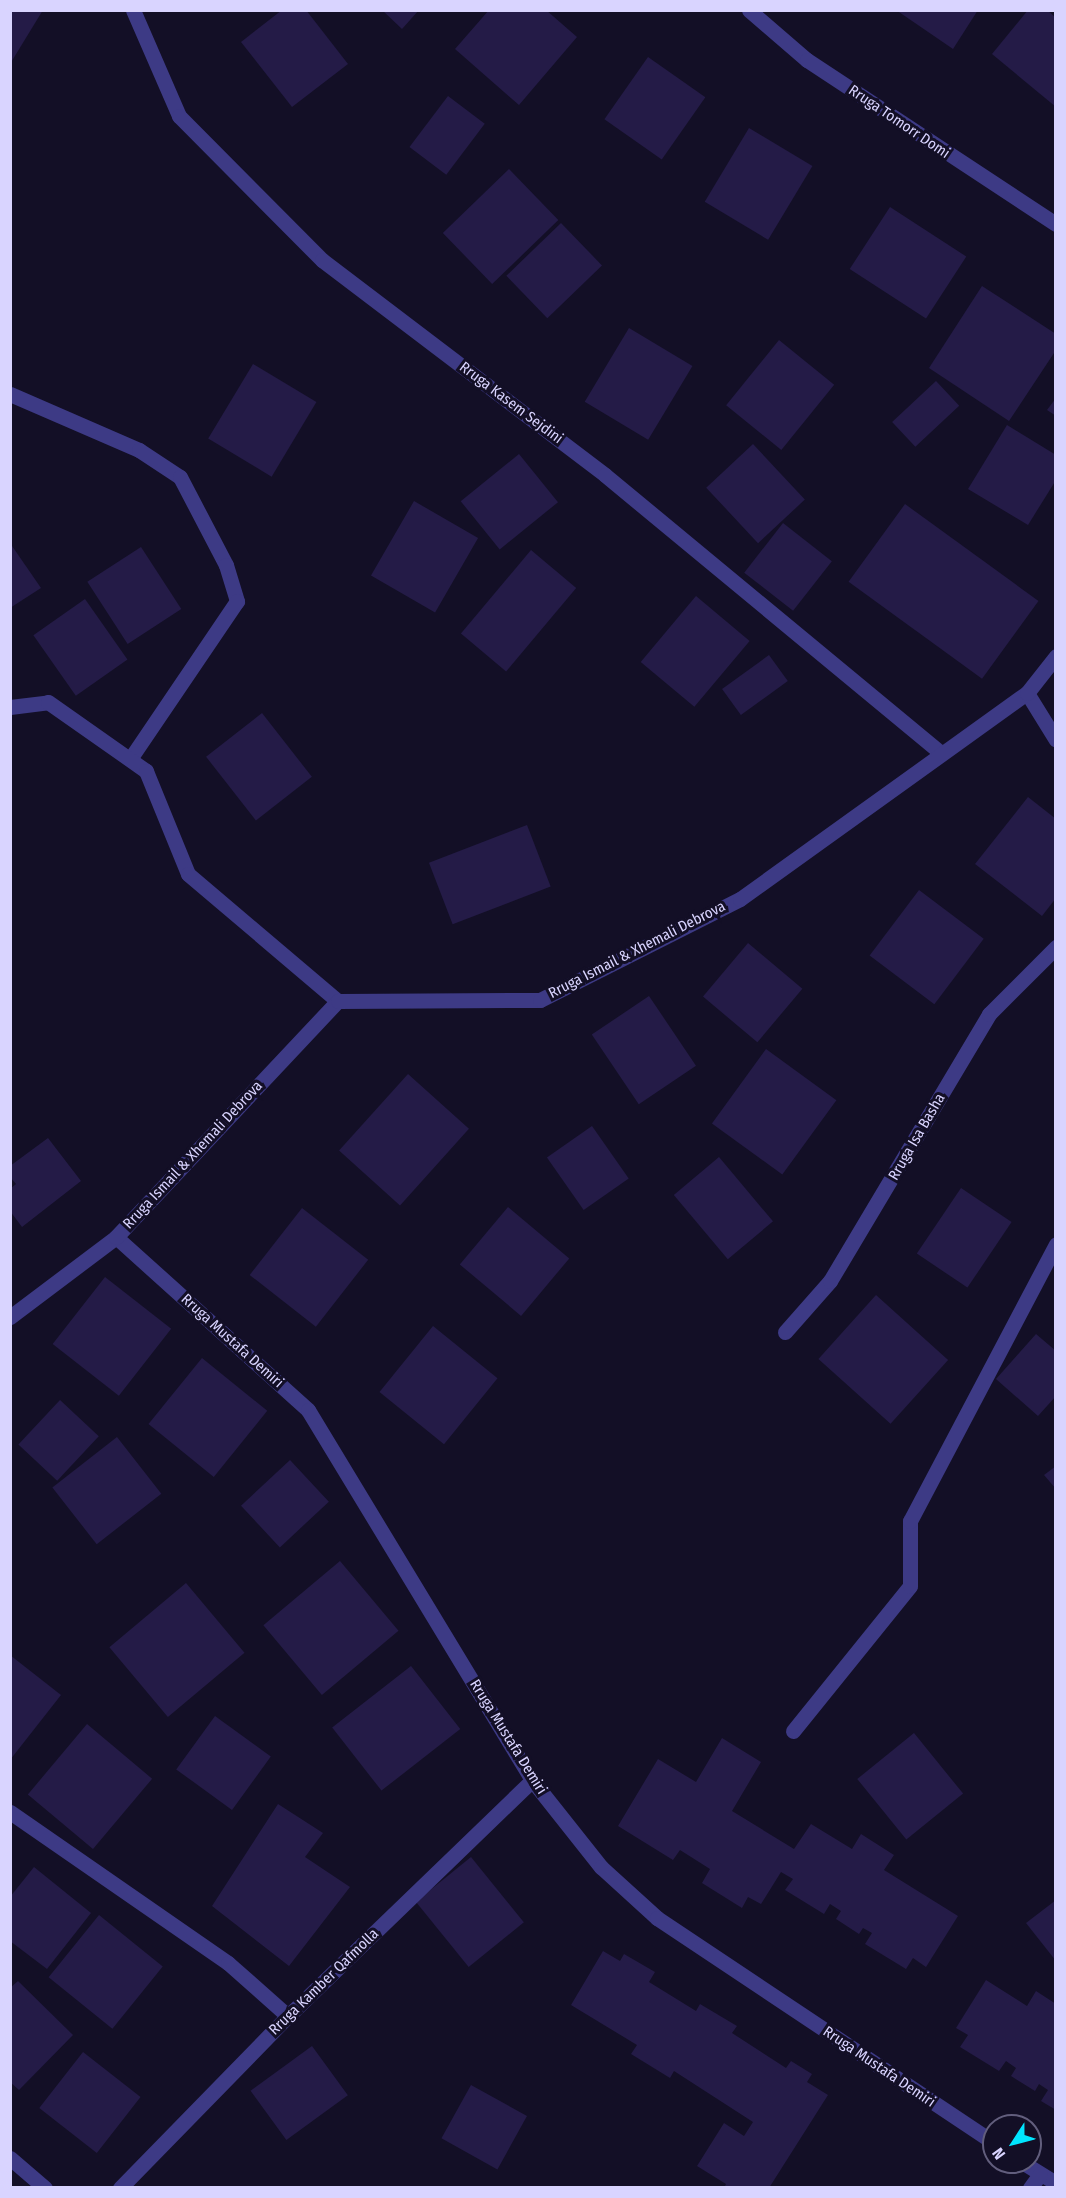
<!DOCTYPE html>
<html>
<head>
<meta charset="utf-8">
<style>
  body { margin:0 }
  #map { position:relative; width:1066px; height:2198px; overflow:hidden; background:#130f26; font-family:"Fira Sans Condensed",sans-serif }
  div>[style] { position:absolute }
  .building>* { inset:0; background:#241b47; transform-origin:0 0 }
  .service>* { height:15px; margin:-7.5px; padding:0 7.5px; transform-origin:7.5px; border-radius:7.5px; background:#3d3a85 }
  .minor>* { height:15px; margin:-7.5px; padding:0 7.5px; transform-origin:7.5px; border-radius:7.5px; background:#3d3a85 }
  span { translate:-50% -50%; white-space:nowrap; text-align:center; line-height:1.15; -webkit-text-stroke:6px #130f26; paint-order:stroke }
  .street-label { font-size:15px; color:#d9d4ff }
  .frame { position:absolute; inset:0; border:12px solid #d9d4ff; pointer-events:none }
  .north { position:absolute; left:982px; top:2114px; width:60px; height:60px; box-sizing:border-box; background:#130f26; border:2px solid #625e7d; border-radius:50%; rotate:234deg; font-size:16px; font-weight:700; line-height:24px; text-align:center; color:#d9d4ff }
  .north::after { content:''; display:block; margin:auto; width:21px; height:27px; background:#00e5ff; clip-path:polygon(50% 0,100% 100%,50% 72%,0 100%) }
</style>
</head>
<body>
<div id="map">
  <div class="building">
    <div style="clip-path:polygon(10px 10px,43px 10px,10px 64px)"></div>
    <div style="clip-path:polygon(282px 10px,306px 10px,348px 64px,292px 107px,241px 42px)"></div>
    <div style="clip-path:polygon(382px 10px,419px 10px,402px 29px)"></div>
    <div style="clip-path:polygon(489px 10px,546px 10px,577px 37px,519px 105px,455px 49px)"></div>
    <div style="clip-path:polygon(896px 10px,978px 10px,953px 49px)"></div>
    <div style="clip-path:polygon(1028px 10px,1047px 10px,1056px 18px,1056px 107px,992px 54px)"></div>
    <div style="left:648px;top:57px;width:70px;height:76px;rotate:35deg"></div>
    <div style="left:448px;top:96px;width:46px;height:64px;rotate:37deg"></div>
    <div style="left:749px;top:128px;width:74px;height:86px;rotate:31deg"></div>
    <div style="left:509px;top:169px;width:71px;height:92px;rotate:46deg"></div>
    <div style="left:890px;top:207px;width:91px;height:74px;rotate:33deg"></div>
    <div style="left:561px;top:223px;width:59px;height:76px;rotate:46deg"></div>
    <div style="clip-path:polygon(982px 286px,1056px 334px,1056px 350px,1009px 421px,929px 368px)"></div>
    <div style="left:629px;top:328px;width:74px;height:86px;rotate:31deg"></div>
    <div style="left:779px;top:340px;width:71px;height:84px;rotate:39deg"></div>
    <div style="left:253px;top:364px;width:74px;height:87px;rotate:31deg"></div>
    <div style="left:936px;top:381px;width:34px;height:60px;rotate:47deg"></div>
    <div style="clip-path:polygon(1056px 398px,1056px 416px,1047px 410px)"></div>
    <div style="clip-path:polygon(1007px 425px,1056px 455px,1056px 480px,1028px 525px,968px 489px)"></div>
    <div style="left:753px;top:444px;width:76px;height:64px;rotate:47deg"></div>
    <div style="left:519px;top:454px;width:62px;height:75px;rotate:51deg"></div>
    <div style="left:414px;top:501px;width:74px;height:86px;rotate:30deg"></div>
    <div style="left:905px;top:504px;width:165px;height:96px;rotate:36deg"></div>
    <div style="left:783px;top:523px;width:62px;height:63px;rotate:38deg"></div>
    <div style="clip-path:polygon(10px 543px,41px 588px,10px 608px)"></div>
    <div style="left:141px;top:547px;width:74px;height:64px;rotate:57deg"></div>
    <div style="left:531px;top:550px;width:59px;height:109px;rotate:40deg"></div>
    <div style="left:696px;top:596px;width:70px;height:86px;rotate:40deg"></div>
    <div style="left:85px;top:599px;width:74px;height:63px;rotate:55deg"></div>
    <div style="left:769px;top:655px;width:32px;height:58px;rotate:54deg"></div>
    <div style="left:262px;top:713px;width:81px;height:71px;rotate:52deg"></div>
    <div style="clip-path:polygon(1028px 797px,1056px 819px,1056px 898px,1042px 916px,975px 864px)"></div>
    <div style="left:527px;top:825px;width:66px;height:105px;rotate:69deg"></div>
    <div style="left:919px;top:890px;width:81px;height:82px;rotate:37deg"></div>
    <div style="left:748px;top:943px;width:71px;height:70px;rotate:40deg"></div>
    <div style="left:649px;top:996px;width:84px;height:69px;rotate:56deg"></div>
    <div style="left:766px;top:1049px;width:87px;height:92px;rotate:36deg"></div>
    <div style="left:408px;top:1074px;width:82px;height:103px;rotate:42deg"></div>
    <div style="left:592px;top:1126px;width:64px;height:55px;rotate:55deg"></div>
    <div style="clip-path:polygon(48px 1138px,81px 1181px,22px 1227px,10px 1211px,10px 1189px,16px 1184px,10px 1177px,10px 1166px)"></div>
    <div style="left:719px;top:1157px;width:84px;height:59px;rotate:50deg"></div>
    <div style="left:961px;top:1188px;width:61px;height:79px;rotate:34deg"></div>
    <div style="left:508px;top:1207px;width:80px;height:75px;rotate:40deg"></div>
    <div style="left:302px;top:1208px;width:84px;height:85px;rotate:38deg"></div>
    <div style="left:105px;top:1277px;width:84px;height:85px;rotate:38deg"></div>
    <div style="left:876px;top:1295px;width:97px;height:86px;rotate:42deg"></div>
    <div style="left:433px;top:1326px;width:83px;height:85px;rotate:39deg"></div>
    <div style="clip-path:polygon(1036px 1334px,1056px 1351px,1056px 1396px,1038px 1416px,996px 1379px)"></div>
    <div style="left:202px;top:1358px;width:84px;height:85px;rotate:39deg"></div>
    <div style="left:60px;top:1400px;width:53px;height:61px;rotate:43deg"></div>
    <div style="left:117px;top:1437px;width:72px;height:82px;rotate:52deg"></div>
    <div style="left:290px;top:1460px;width:57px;height:67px;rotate:47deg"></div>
    <div style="clip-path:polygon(1056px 1466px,1056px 1489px,1044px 1475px)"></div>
    <div style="left:340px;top:1561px;width:91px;height:100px;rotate:50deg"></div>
    <div style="left:186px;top:1583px;width:91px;height:100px;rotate:50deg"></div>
    <div style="clip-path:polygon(10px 1655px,61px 1695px,10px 1760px)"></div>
    <div style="left:411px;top:1666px;width:80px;height:100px;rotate:52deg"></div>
    <div style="left:215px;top:1716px;width:69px;height:66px;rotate:36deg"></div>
    <div style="left:87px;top:1724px;width:85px;height:92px;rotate:40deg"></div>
    <div style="left:914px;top:1733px;width:78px;height:73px;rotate:51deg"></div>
    <div style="clip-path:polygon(722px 1738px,761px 1762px,732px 1811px,794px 1849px,811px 1824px,852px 1849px,861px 1834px,894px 1855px,884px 1870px,958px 1916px,926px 1967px,913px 1958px,906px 1969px,865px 1944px,872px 1933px,863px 1928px,859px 1934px,836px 1919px,841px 1911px,830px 1904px,824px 1914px,785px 1890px,793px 1879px,781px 1872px,761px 1904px,748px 1897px,742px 1908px,702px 1883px,710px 1869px,680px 1850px,673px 1860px,618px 1826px,658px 1759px,696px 1782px)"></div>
    <div style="clip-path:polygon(278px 1804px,323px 1833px,305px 1857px,350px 1887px,289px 1966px,212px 1906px)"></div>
    <div style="left:471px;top:1857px;width:84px;height:71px;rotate:51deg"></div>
    <div style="clip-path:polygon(34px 1867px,91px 1913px,47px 1969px,10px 1941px,10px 1897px)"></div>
    <div style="clip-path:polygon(1056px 1900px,1056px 1961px,1026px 1923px)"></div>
    <div style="left:99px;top:1915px;width:82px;height:80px;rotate:39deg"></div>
    <div style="clip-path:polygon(603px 1951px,620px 1961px,624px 1954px,655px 1972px,649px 1982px,696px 2011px,700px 2004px,737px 2026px,732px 2033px,786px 2068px,791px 2061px,812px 2074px,807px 2082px,828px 2095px,769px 2188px,724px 2188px,726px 2184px,697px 2166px,724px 2123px,744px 2136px,753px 2122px,674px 2071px,670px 2078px,631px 2054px,637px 2045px,571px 2005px)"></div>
    <div style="clip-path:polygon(986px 1980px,1027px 2006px,1036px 1991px,1056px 2004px,1056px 2110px,1041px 2101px,1048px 2090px,1039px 2084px,1035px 2091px,1011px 2076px,1016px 2068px,1006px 2061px,999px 2071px,960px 2047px,968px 2035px,956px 2028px)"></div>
    <div style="clip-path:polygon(18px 1981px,73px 2035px,19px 2090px,10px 2082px,10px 1988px)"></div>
    <div style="left:312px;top:2046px;width:61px;height:76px;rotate:54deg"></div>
    <div style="left:83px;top:2052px;width:73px;height:71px;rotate:38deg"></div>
    <div style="left:471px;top:2085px;width:64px;height:61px;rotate:29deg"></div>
  </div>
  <div class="service">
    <div style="left:10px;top:394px;width:141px;rotate:23.5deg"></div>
    <div style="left:139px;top:450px;width:49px;rotate:33.4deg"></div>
    <div style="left:180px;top:477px;width:99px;rotate:62.4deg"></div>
    <div style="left:226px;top:565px;width:38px;rotate:73deg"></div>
    <div style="left:237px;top:601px;width:191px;rotate:124.1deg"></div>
  </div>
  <div class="minor">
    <div style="left:133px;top:10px;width:116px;rotate:66.5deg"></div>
    <div style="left:179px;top:116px;width:203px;rotate:45.2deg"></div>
    <div style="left:322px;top:260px;width:355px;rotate:37.2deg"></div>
    <div style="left:605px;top:475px;width:436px;rotate:39.6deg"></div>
    <div style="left:749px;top:10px;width:77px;rotate:40.8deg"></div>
    <div style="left:807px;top:60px;width:298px;rotate:33.4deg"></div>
    <div style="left:1027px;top:693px;width:55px;rotate:58.3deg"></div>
    <div style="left:10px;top:707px;width:38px;rotate:-7deg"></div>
    <div style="left:48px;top:702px;width:120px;rotate:35.1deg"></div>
    <div style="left:146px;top:771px;width:111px;rotate:67.8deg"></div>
    <div style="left:188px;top:874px;width:197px;rotate:40.3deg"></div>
    <div style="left:116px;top:1237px;width:258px;rotate:42deg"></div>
    <div style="left:308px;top:1410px;width:433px;rotate:58.8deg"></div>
    <div style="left:532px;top:1780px;width:111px;rotate:51.6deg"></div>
    <div style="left:601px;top:1867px;width:76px;rotate:42.3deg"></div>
    <div style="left:657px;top:1918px;width:405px;rotate:33.7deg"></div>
    <div style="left:10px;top:1317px;width:133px;rotate:-37deg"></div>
    <div style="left:116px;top:1237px;width:324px;rotate:-46.8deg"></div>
    <div style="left:338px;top:1001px;width:202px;rotate:-0.3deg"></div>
    <div style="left:540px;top:1000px;width:224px;rotate:-26.8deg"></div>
    <div style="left:740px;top:899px;width:353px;rotate:-35.7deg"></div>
    <div style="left:1027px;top:693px;width:47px;rotate:-51.9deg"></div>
    <div style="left:785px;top:1332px;width:68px;rotate:-48.6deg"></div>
    <div style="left:830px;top:1281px;width:311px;rotate:-59.2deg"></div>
    <div style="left:989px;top:1014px;width:95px;rotate:-45deg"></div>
    <div style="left:793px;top:1731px;width:186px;rotate:-51.1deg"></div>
    <div style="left:910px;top:1586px;width:65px;rotate:-90deg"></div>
    <div style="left:910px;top:1521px;width:313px;rotate:-62.2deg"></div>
    <div style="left:10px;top:1812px;width:265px;rotate:34.7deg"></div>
    <div style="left:228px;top:1963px;width:80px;rotate:41.5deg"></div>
    <div style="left:10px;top:2158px;width:46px;rotate:40.6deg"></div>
    <div style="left:1022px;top:2162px;width:40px;rotate:32deg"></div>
    <div style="left:120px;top:2188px;width:240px;rotate:-45.7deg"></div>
    <div style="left:288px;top:2016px;width:339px;rotate:-44deg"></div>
    <div style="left:1030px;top:2188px;width:17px;rotate:-54deg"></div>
  </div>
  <div class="street-label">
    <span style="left:899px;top:122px;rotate:34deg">Rruga Tomorr Domi</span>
    <span style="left:511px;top:403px;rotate:37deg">Rruga Kasem Sejdini</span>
    <span style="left:637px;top:950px;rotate:-27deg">Rruga Ismail &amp; Xhemali Debrova</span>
    <span style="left:917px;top:1137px;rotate:-60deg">Rruga Isa Basha</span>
    <span style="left:193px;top:1155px;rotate:-47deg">Rruga Ismail &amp; Xhemali Debrova</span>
    <span style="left:232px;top:1341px;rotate:42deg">Rruga Mustafa Demiri</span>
    <span style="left:508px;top:1737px;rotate:58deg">Rruga Mustafa Demiri</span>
    <span style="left:324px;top:1982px;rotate:-44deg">Rruga Kamber Qafmolla</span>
    <span style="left:879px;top:2067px;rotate:34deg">Rruga Mustafa Demiri</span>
  </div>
  <div class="frame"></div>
  <div class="north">N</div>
</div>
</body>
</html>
